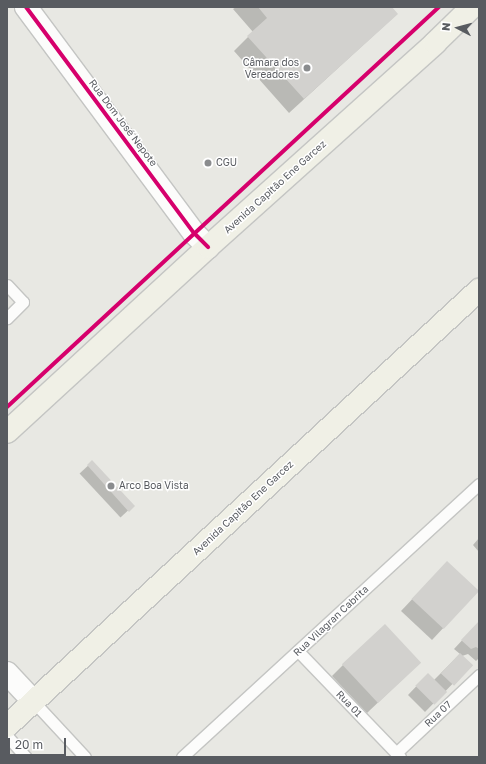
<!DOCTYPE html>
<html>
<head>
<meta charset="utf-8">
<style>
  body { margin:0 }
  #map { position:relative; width:486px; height:764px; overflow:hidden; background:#e8e8e3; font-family:"Golos Text",sans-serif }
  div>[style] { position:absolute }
  .shadow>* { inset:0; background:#0003; transform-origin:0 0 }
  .building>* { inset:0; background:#d2d1ce; transform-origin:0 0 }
  .roads { filter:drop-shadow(1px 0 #c4c5c3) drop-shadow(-1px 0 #c4c5c3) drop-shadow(0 1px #c4c5c3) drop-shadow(0 -1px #c4c5c3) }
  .service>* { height:11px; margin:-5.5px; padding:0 5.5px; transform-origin:5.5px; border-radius:5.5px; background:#fcfcfb }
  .minor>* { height:22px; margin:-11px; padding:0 11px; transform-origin:11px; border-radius:11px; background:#fcfcfb }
  .tertiary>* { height:22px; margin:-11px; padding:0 11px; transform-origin:11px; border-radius:11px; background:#fcfcfb }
  .primary>* { height:22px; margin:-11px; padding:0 11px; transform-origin:11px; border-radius:11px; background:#f0f0e6 }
  .cycleway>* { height:4px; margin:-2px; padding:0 2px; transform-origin:2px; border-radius:2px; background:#d6006c }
  .dots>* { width:11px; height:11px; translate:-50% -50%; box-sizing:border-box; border:2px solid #fff; border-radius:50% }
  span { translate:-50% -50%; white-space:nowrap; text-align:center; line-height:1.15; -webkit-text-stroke:3px #fff; paint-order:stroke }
  .poi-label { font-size:10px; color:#585b60 }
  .right { translate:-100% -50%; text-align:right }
  .left { translate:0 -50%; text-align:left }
  .street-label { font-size:10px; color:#585b60 }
  .frame { position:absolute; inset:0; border:8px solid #585b60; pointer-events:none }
  .north { position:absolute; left:438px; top:8px; width:40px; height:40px; -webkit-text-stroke:3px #fff; paint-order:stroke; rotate:276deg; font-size:11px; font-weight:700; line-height:16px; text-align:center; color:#585b60 }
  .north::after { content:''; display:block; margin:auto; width:14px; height:18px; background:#585b60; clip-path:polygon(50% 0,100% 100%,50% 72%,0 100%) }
  .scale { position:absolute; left:8px; top:738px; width:58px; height:18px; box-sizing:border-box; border:2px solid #585b60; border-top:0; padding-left:5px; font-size:12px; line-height:14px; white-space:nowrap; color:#585b60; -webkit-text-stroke:3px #fff; paint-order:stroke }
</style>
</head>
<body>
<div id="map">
  <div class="shadow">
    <div style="clip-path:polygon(236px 7px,391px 7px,397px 14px,289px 113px,234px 51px,253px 32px,233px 9px)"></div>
    <div style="left:92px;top:462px;width:60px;height:17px;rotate:47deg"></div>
    <div style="clip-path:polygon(479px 538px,479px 552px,473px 545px)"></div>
    <div style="clip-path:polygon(436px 574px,478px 591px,432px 640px,401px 611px)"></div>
    <div style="clip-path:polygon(479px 622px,479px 658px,476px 661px,468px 654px,462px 656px,471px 665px,425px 712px,408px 695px,428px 674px,434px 680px,460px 654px,454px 649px)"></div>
    <div style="clip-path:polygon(343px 665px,408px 674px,367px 713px,332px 676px)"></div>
  </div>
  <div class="building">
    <div style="clip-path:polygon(258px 7px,392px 7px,398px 14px,304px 99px,247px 36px,267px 18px)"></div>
    <div style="clip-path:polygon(92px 460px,135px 506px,129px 512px,87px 465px)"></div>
    <div style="left:447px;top:561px;width:44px;height:52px;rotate:43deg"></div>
    <div style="clip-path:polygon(479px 621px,479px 649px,476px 647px,471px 649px,461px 640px)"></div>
    <div style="left:385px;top:624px;width:53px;height:59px;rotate:47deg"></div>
    <div style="left:460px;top:653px;width:18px;height:28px;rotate:43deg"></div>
    <div style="left:428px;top:673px;width:27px;height:18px;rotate:45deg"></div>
  </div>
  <div class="roads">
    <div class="service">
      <div style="left:7px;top:285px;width:23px;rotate:47deg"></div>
      <div style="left:23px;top:302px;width:23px;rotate:135deg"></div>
      <div style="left:298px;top:651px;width:147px;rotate:46.1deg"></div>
      <div style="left:33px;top:701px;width:76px;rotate:47.1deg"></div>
      <div style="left:7px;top:736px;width:28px;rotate:48deg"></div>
      <div style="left:396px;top:753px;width:114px;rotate:-43.2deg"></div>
      <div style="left:182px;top:757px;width:403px;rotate:-42.6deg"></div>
    </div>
    <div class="minor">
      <div style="left:26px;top:7px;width:282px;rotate:53.4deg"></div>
      <div style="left:194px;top:233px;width:20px;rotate:45deg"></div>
    </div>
    <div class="tertiary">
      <div style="left:7px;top:673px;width:38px;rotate:47deg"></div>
    </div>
    <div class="primary">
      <div style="left:7px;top:432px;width:273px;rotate:-42.6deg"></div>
      <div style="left:208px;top:247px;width:305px;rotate:-41.9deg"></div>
      <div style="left:435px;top:43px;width:52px;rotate:-44.2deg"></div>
      <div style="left:7px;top:726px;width:643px;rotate:-42.73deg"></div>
    </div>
  </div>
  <div class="cycleway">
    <div style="left:26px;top:7px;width:282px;rotate:53.4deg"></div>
    <div style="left:194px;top:233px;width:20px;rotate:45deg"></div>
    <div style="left:7px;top:407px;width:589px;rotate:-42.8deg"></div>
  </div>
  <div class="dots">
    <div style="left:307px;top:68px;background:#8a8c8e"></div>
    <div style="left:208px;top:163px;background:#8a8c8e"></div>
    <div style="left:111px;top:486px;background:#8a8c8e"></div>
  </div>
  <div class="poi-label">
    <span class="right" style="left:299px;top:68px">Câmara dos<br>Vereadores</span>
    <span class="left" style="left:216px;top:163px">CGU</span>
    <span class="left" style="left:119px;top:486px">Arco Boa Vista</span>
  </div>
  <div class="street-label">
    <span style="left:123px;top:123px;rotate:53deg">Rua Dom José Nepote</span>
    <span style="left:275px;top:187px;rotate:-42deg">Avenida Capitão Ene Garcez</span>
    <span style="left:243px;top:508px;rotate:-43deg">Avenida Capitão Ene Garcez</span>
    <span style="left:331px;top:621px;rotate:-43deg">Rua Vilagran Cabrita</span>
    <span style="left:349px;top:704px;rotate:46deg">Rua 01</span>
    <span style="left:438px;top:714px;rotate:-43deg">Rua 07</span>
  </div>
  <div class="frame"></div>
  <div class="north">N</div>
  <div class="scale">20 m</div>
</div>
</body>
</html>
